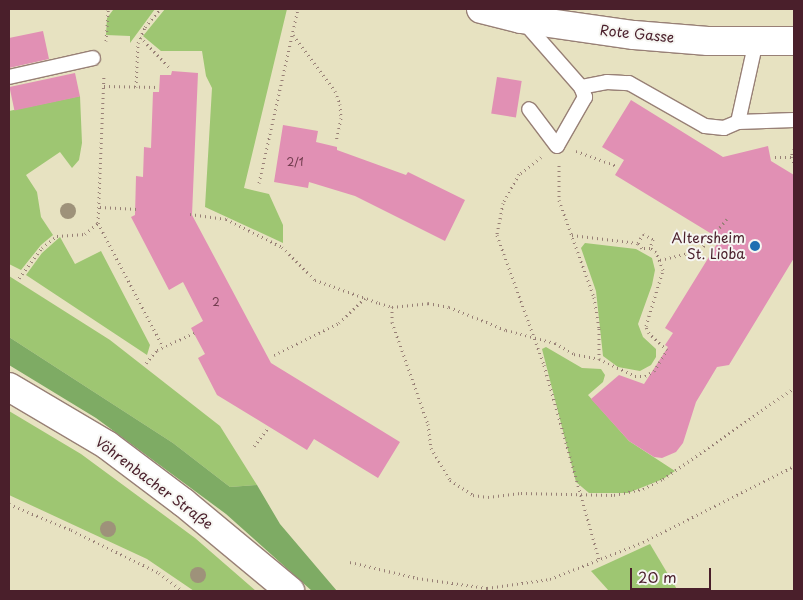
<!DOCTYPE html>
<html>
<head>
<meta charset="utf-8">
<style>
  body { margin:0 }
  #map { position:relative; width:803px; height:600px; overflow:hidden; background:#e7e2c1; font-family:"Playpen Sans",sans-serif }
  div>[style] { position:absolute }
  .green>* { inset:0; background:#9ec672 }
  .forest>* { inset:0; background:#7eab64 }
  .building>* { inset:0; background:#e190b4; transform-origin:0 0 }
  .path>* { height:3px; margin-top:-1.5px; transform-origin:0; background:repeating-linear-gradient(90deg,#988076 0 1px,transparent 0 5px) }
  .roads { filter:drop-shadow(1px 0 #988076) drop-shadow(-1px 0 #988076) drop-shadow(0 1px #988076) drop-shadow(0 -1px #988076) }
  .service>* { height:14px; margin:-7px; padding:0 7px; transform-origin:7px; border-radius:7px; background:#fff }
  .minor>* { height:28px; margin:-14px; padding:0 14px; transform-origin:14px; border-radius:14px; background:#fff }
  .tertiary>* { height:28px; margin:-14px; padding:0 14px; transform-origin:14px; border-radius:14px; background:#fff }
  .trees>* { width:16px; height:16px; margin:-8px; border-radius:50%; background:#9e927a }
  .dots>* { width:14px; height:14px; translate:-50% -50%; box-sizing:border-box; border:2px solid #f6f6f2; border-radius:50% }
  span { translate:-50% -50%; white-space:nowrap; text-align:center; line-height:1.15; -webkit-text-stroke:4px #f6f6f2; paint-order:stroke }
  .number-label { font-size:11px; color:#703b4d }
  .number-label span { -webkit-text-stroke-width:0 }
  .street-label { font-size:14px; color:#4a1f2b }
  .poi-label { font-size:14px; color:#4a1f2b }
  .right { translate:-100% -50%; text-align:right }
  .frame { position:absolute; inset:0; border:10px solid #4a1f2b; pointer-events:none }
  .scale { position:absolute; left:630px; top:568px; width:81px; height:22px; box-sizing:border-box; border:2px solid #4a1f2b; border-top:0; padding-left:6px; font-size:15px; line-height:18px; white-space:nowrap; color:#4a1f2b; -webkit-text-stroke:4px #f6f6f2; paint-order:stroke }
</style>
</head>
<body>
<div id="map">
  <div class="green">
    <div style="clip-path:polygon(155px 9px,130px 43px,130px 36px,106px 35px,107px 18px,113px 10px)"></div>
    <div style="clip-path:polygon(165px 9px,287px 9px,244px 188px,269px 194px,283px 225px,283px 243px,205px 207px,212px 88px,206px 76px,202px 51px,161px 51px,143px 36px)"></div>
    <div style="clip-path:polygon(80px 96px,82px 143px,79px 160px,72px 168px,60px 152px,26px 175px,37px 192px,41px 217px,53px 235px,41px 245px,21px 270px,9px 264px,9px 111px)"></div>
    <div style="clip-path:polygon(60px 237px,75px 264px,101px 251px,150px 345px,147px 355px,26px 275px,42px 253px)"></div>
    <div style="clip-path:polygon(585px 243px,636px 249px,652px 258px,655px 270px,652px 285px,638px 324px,643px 337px,656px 349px,656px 357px,651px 365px,640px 371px,618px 367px,603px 356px,596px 291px,581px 248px)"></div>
    <div style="clip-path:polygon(9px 276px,110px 340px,220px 426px,257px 485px,230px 487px,173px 443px,9px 337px)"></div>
    <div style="clip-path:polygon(546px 347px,582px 368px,601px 369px,605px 375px,603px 382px,588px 395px,629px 441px,675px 471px,663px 479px,628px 493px,589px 493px,576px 482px,542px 349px)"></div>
    <div style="clip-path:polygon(9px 411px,81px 454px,195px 538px,256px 591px,194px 591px,147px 559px,9px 495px)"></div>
    <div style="clip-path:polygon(650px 544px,678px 591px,609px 591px,591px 571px)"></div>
  </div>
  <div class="forest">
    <div style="clip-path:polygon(9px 337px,173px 443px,230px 487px,257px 485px,280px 524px,337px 591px,312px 591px,226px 514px,96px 418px,9px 365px)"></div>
  </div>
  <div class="building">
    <div style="clip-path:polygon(43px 31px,49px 59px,9px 68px,9px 38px)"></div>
    <div style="clip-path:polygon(172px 71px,198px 73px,192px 215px,271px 363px,400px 442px,378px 478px,314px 439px,307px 450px,217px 395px,198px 358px,205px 354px,191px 328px,203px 321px,183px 282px,169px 290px,131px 217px,135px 215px,136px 176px,143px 177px,144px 147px,151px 148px,153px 92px,159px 92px,160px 75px,171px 75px)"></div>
    <div style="left:75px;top:73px;width:24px;height:67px;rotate:78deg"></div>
    <div style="left:497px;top:77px;width:25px;height:37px;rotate:9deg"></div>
    <div style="clip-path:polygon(631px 100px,723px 157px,768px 146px,771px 161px,794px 175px,794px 258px,729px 365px,717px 367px,696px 402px,683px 443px,676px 452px,662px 458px,654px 457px,629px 441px,591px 399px,619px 375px,644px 384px,668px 347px,665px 345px,673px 333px,665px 328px,720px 239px,615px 175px,624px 160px,602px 147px)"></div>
    <div style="clip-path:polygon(283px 125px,318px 131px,316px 142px,337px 147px,337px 150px,406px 175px,408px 172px,465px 200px,445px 241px,355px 196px,309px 182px,308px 188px,274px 182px)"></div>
  </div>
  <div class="path">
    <div style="left:293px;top:35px;width:70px;rotate:53.1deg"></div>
    <div style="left:335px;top:91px;width:14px;rotate:69deg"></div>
    <div style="left:340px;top:104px;width:14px;rotate:86deg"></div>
    <div style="left:341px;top:118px;width:24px;rotate:102deg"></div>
    <div style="left:140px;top:37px;width:43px;rotate:45.9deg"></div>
    <div style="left:106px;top:41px;width:32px;rotate:-86deg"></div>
    <div style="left:104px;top:86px;width:55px;rotate:1deg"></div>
    <div style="left:136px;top:87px;width:44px;rotate:-87.4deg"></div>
    <div style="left:138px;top:43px;width:17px;rotate:-66deg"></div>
    <div style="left:145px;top:27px;width:23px;rotate:-50deg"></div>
    <div style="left:794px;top:149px;width:9px;rotate:111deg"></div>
    <div style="left:791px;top:157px;width:7px;rotate:63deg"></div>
    <div style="left:576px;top:151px;width:44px;rotate:20.1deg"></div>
    <div style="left:541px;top:157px;width:28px;rotate:142deg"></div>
    <div style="left:519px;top:174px;width:33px;rotate:119deg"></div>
    <div style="left:503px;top:203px;width:33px;rotate:101deg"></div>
    <div style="left:497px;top:235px;width:138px;rotate:70.1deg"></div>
    <div style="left:544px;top:365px;width:203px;rotate:74.2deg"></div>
    <div style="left:775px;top:157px;width:16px"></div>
    <div style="left:559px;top:165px;width:35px;rotate:90deg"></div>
    <div style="left:559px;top:200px;width:103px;rotate:70.2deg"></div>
    <div style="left:594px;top:297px;width:31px;rotate:81deg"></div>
    <div style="left:599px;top:328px;width:31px;rotate:90deg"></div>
    <div style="left:599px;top:359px;width:40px;rotate:25deg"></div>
    <div style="left:635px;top:376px;width:10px"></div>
    <div style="left:645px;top:376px;width:10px;rotate:-29deg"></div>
    <div style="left:654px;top:371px;width:25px;rotate:-58deg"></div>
    <div style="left:667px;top:350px;width:25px;rotate:-137deg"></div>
    <div style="left:649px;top:333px;width:8px;rotate:-113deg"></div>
    <div style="left:646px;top:326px;width:59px;rotate:-73.1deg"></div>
    <div style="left:663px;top:270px;width:19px;rotate:-111deg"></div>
    <div style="left:656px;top:252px;width:7px;rotate:-146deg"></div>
    <div style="left:650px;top:248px;width:8px;rotate:180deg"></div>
    <div style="left:642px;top:248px;width:6px;rotate:-129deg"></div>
    <div style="left:638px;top:243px;width:10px;rotate:-61deg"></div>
    <div style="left:643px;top:234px;width:11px;rotate:27deg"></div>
    <div style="left:653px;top:239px;width:9px;rotate:108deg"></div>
    <div style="left:259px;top:183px;width:178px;rotate:-77.4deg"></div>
    <div style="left:100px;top:207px;width:38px;rotate:3deg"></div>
    <div style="left:190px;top:214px;width:36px;rotate:8deg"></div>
    <div style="left:226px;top:219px;width:63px;rotate:26.6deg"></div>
    <div style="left:282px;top:247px;width:47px;rotate:45deg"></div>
    <div style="left:315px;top:280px;width:68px;rotate:19.8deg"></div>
    <div style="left:379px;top:303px;width:14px;rotate:17deg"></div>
    <div style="left:392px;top:307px;width:36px;rotate:-6deg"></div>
    <div style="left:428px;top:303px;width:21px;rotate:11deg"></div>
    <div style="left:449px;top:307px;width:61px;rotate:22deg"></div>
    <div style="left:506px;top:330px;width:51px;rotate:14.9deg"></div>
    <div style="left:555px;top:343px;width:22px;rotate:30deg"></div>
    <div style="left:574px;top:354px;width:25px;rotate:11deg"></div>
    <div style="left:98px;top:223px;width:140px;rotate:62.3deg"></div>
    <div style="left:572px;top:235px;width:66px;rotate:6.9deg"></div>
    <div style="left:660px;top:260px;width:41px;rotate:-14deg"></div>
    <div style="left:700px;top:250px;width:41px;rotate:-48.9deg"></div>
    <div style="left:19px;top:278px;width:38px;rotate:-53deg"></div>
    <div style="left:42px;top:248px;width:19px;rotate:-39deg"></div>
    <div style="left:57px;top:236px;width:28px;rotate:-4deg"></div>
    <div style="left:85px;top:234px;width:17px;rotate:-40deg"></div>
    <div style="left:98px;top:223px;width:148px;rotate:-87.7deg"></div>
    <div style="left:392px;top:307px;width:15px;rotate:90deg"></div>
    <div style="left:392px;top:322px;width:108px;rotate:70.6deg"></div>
    <div style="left:428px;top:424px;width:24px;rotate:83deg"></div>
    <div style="left:431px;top:448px;width:37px;rotate:59deg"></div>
    <div style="left:450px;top:480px;width:27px;rotate:33deg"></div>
    <div style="left:473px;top:495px;width:15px;rotate:8deg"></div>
    <div style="left:488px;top:497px;width:33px;rotate:-7deg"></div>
    <div style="left:521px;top:493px;width:93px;rotate:1.2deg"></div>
    <div style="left:614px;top:495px;width:30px;rotate:-12deg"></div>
    <div style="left:643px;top:489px;width:22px;rotate:-27deg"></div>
    <div style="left:663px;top:479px;width:160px;rotate:-34.8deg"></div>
    <div style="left:274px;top:355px;width:72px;rotate:-26.2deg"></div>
    <div style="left:339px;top:323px;width:36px;rotate:-44deg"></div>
    <div style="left:146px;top:363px;width:17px;rotate:-50deg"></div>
    <div style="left:157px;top:350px;width:41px;rotate:-24.7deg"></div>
    <div style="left:254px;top:446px;width:24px;rotate:-52deg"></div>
    <div style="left:9px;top:504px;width:67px;rotate:22.8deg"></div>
    <div style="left:71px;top:530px;width:98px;rotate:26deg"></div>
    <div style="left:159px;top:573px;width:30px;rotate:37deg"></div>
    <div style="left:350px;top:562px;width:69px;rotate:13.4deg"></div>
    <div style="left:417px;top:578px;width:71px;rotate:8.1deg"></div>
    <div style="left:487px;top:588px;width:64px;rotate:-8.1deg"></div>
    <div style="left:550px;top:579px;width:100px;rotate:-21.7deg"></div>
    <div style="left:643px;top:542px;width:169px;rotate:-26.7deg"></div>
  </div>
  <div class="roads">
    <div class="service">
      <div style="left:523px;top:21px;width:88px;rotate:48.7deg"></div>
      <div style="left:581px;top:87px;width:11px;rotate:68deg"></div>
      <div style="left:585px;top:97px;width:56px;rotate:119.7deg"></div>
      <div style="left:557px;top:146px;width:46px;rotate:-127.1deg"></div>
      <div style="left:756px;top:41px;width:83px;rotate:102.5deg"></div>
      <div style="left:738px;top:122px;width:56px;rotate:-2deg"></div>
      <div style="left:9px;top:77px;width:86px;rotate:-12.7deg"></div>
      <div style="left:581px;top:87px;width:26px;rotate:-11deg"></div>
      <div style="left:607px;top:82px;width:22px;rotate:3deg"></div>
      <div style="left:629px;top:83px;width:87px;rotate:29.5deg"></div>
      <div style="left:705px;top:126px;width:19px;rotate:6deg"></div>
      <div style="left:724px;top:128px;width:15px;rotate:-23deg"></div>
    </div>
    <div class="minor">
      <div style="left:481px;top:9px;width:41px;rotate:14deg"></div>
      <div style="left:521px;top:19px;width:114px;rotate:8.1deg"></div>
      <div style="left:634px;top:35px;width:74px;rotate:4.6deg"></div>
      <div style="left:708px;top:41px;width:86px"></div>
    </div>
    <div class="tertiary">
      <div style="left:9px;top:387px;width:114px;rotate:30.6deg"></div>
      <div style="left:107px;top:445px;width:96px;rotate:37deg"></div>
      <div style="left:184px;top:503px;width:138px;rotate:39.7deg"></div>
    </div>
  </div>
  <div class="trees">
    <div style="left:68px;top:211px"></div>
    <div style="left:108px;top:529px"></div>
    <div style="left:198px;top:575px"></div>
  </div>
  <div class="dots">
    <div style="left:755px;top:246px;background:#1f6fb2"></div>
  </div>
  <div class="number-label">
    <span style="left:295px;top:162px">2/1</span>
    <span style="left:216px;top:302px">2</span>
  </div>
  <div class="street-label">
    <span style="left:637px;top:34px;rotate:6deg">Rote Gasse</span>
    <span style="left:154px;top:483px;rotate:37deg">Vöhrenbacher Straße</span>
  </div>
  <div class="poi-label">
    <span class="right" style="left:745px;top:246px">Altersheim<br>St. Lioba</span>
  </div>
  <div class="frame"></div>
  <div class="scale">20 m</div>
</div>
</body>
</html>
